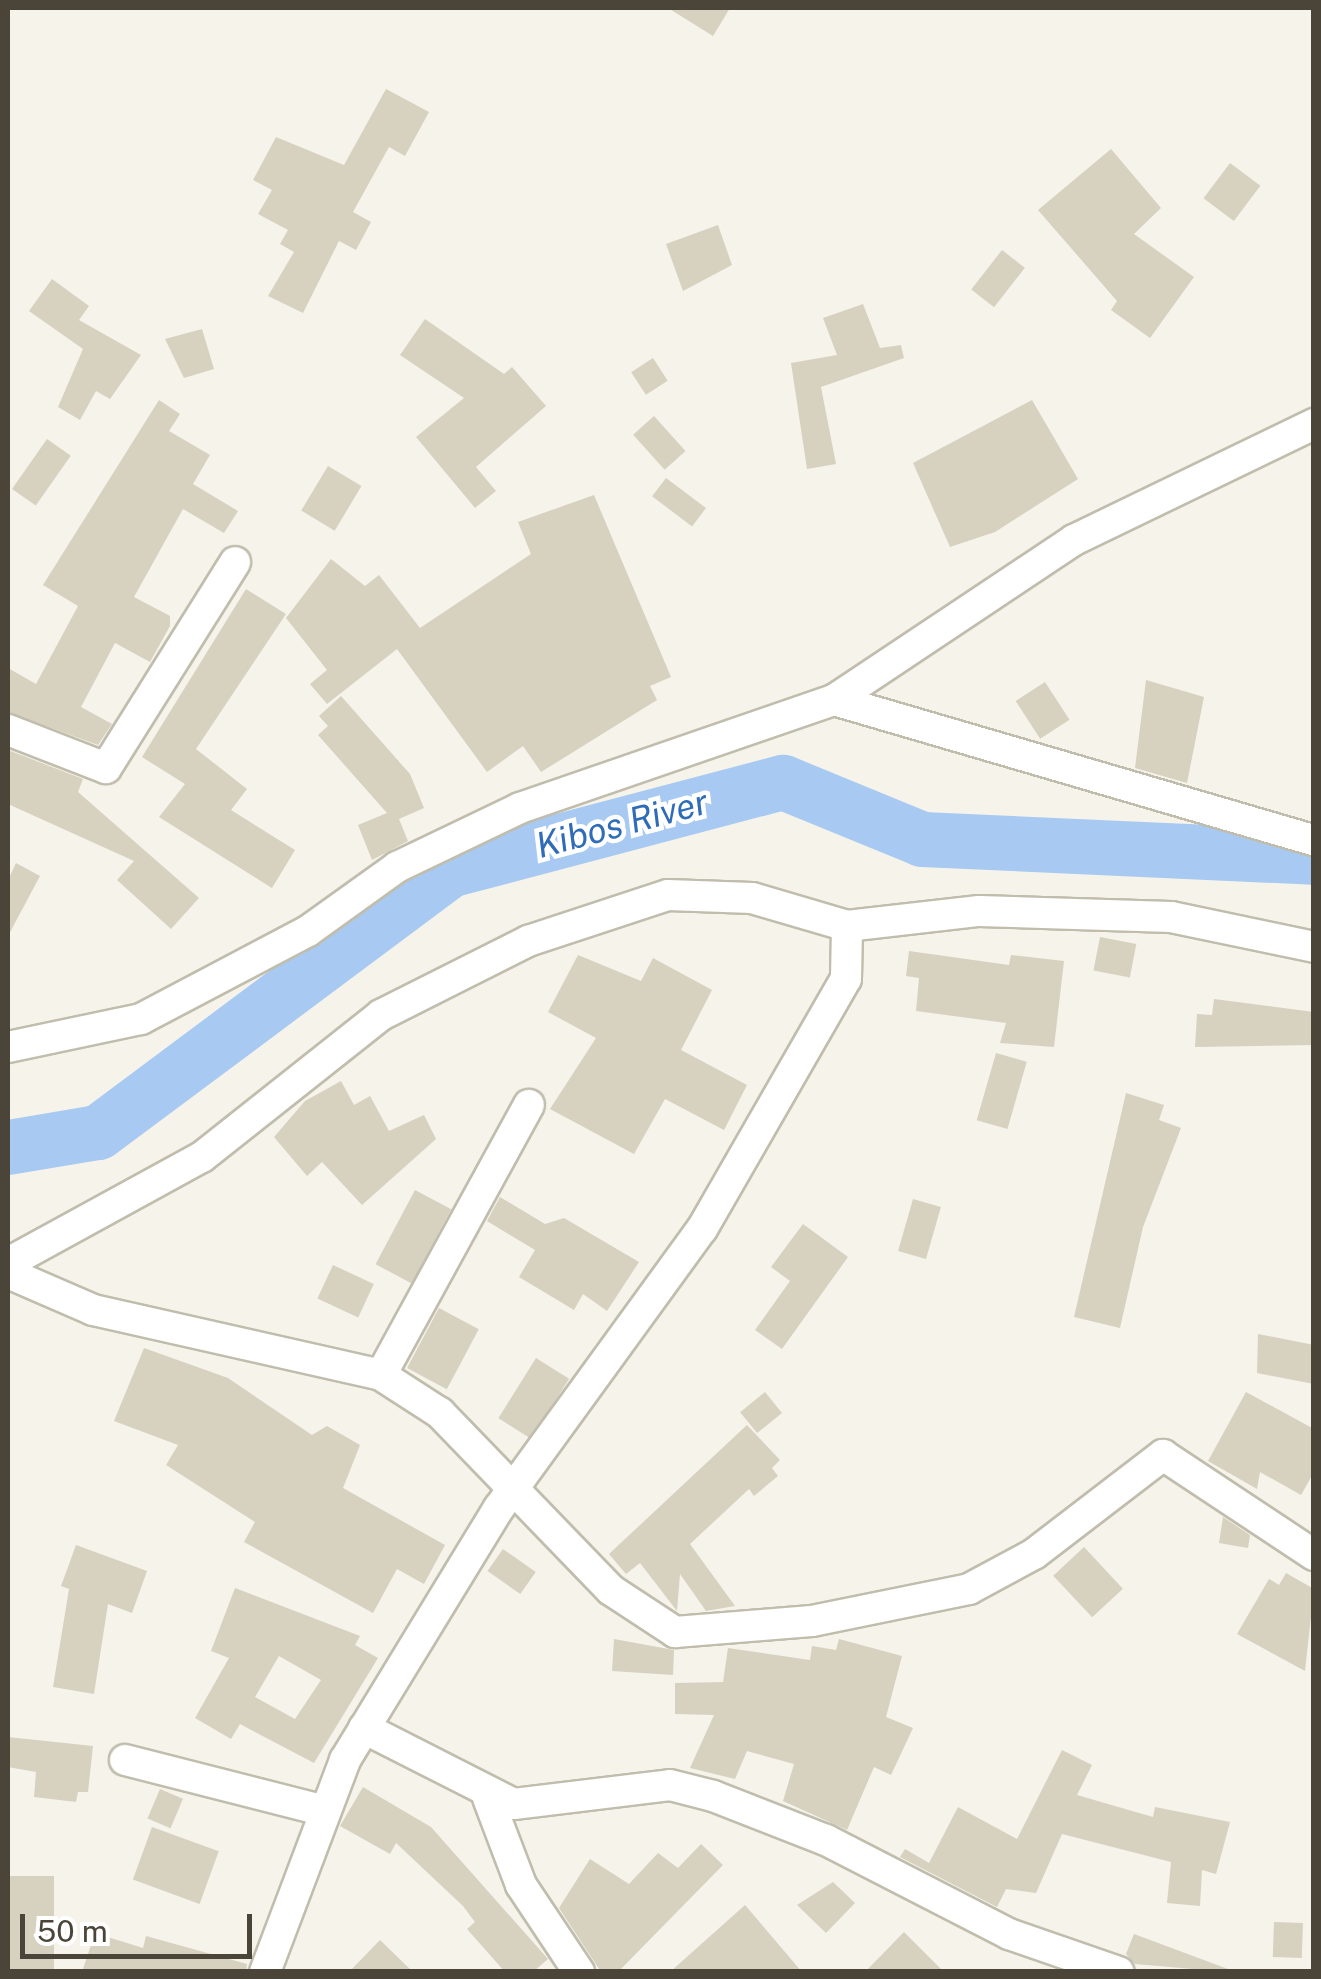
<!DOCTYPE html>
<html>
<head>
<meta charset="utf-8">
<style>
  body { margin:0 }
  #map { position:relative; width:1321px; height:1979px; overflow:hidden; background:#f5f3ea; font-family:"Public Sans",sans-serif }
  div>[style] { position:absolute }
  .river>* { height:55px; margin:-27.5px; padding:0 27.5px; transform-origin:27.5px; border-radius:27.5px; background:#a7c9f2 }
  .building>* { inset:0; background:#d7d1c0; transform-origin:0 0 }
  .roads { filter:drop-shadow(2px 0 #c1bdad) drop-shadow(-2px 0 #c1bdad) drop-shadow(0 2px #c1bdad) drop-shadow(0 -2px #c1bdad) }
  .minor>* { height:30px; margin:-15px; padding:0 15px; transform-origin:15px; border-radius:15px; background:#fff }
  span { translate:-50% -50%; white-space:nowrap; text-align:center; line-height:1.15; -webkit-text-stroke:9px #fff; paint-order:stroke }
  .water-label { font-size:35px; color:#2f6cb8; font-style:italic }
  .frame { position:absolute; inset:0; border:10px solid #4a4538; pointer-events:none }
  .scale { position:absolute; left:20px; top:1914px; width:232px; height:45px; box-sizing:border-box; border:5px solid #4a4538; border-top:0; padding-left:12px; font-size:30px; line-height:35px; white-space:nowrap; color:#4a4538; -webkit-text-stroke:8px #fff; paint-order:stroke }
</style>
</head>
<body>
<div id="map">
  <div class="river">
    <div style="left:8px;top:1147px;width:91px;rotate:-9.5deg"></div>
    <div style="left:98px;top:1132px;width:438px;rotate:-36.7deg"></div>
    <div style="left:449px;top:870px;width:345px;rotate:-14.8deg"></div>
    <div style="left:783px;top:782px;width:150px;rotate:22.3deg"></div>
    <div style="left:922px;top:839px;width:392px;rotate:2.6deg"></div>
  </div>
  <div class="building">
    <div style="clip-path:polygon(668px 8px,730px 8px,713px 36px)"></div>
    <div style="clip-path:polygon(386px 89px,429px 112px,405px 156px,389px 147px,353px 212px,371px 222px,356px 250px,339px 241px,303px 313px,268px 296px,294px 252px,280px 244px,288px 230px,258px 214px,272px 190px,253px 180px,276px 137px,344px 165px)"></div>
    <div style="clip-path:polygon(1111px 149px,1161px 208px,1134px 234px,1194px 277px,1150px 338px,1111px 310px,1117px 301px,1038px 210px)"></div>
    <div style="left:1230px;top:163px;width:38px;height:44px;rotate:37deg"></div>
    <div style="clip-path:polygon(718px 225px,732px 265px,683px 291px,666px 244px)"></div>
    <div style="left:1002px;top:250px;width:29px;height:50px;rotate:38deg"></div>
    <div style="clip-path:polygon(52px 279px,89px 306px,79px 320px,141px 355px,110px 399px,96px 391px,80px 420px,58px 407px,83px 349px,29px 311px)"></div>
    <div style="clip-path:polygon(863px 304px,880px 348px,901px 345px,904px 358px,821px 387px,836px 464px,807px 469px,791px 363px,837px 355px,823px 318px)"></div>
    <div style="clip-path:polygon(425px 319px,504px 374px,512px 367px,546px 406px,476px 467px,496px 491px,475px 508px,416px 437px,464px 398px,400px 355px)"></div>
    <div style="clip-path:polygon(202px 329px,214px 369px,184px 378px,165px 339px)"></div>
    <div style="left:653px;top:358px;width:27px;height:26px;rotate:57deg"></div>
    <div style="clip-path:polygon(159px 400px,180px 414px,169px 431px,210px 455px,193px 484px,238px 511px,224px 533px,183px 509px,134px 597px,170px 616px,170px 626px,150px 662px,115px 643px,81px 707px,112px 724px,98px 745px,8px 712px,8px 668px,36px 684px,78px 606px,43px 585px)"></div>
    <div style="clip-path:polygon(1032px 400px,1078px 479px,995px 532px,950px 547px,913px 463px)"></div>
    <div style="left:654px;top:416px;width:47px;height:28px;rotate:48deg"></div>
    <div style="left:47px;top:439px;width:29px;height:61px;rotate:35deg"></div>
    <div style="left:328px;top:466px;width:39px;height:52px;rotate:31deg"></div>
    <div style="left:666px;top:478px;width:50px;height:23px;rotate:37deg"></div>
    <div style="clip-path:polygon(594px 495px,671px 677px,650px 686px,657px 700px,541px 772px,523px 746px,487px 772px,397px 649px,327px 704px,310px 684px,327px 670px,286px 618px,331px 559px,365px 586px,379px 575px,420px 628px,531px 554px,518px 522px)"></div>
    <div style="clip-path:polygon(246px 589px,286px 614px,196px 749px,247px 789px,231px 810px,295px 850px,272px 888px,159px 817px,185px 784px,142px 757px)"></div>
    <div style="clip-path:polygon(1146px 680px,1204px 697px,1187px 783px,1135px 768px)"></div>
    <div style="left:1045px;top:682px;width:45px;height:35px;rotate:57deg"></div>
    <div style="clip-path:polygon(341px 696px,410px 774px,424px 808px,399px 819px,408px 841px,372px 860px,358px 825px,387px 813px,318px 735px,328px 726px,319px 716px)"></div>
    <div style="clip-path:polygon(8px 750px,83px 779px,78px 792px,199px 898px,171px 929px,117px 880px,134px 861px,8px 804px)"></div>
    <div style="clip-path:polygon(16px 863px,40px 876px,8px 936px,8px 880px)"></div>
    <div style="left:1100px;top:937px;width:37px;height:34px;rotate:11deg"></div>
    <div style="clip-path:polygon(909px 951px,1009px 965px,1011px 955px,1064px 961px,1054px 1047px,1000px 1043px,1006px 1023px,916px 1011px,919px 978px,906px 976px)"></div>
    <div style="clip-path:polygon(578px 955px,641px 981px,653px 958px,712px 990px,681px 1050px,747px 1085px,724px 1130px,665px 1099px,634px 1154px,550px 1109px,596px 1038px,548px 1012px)"></div>
    <div style="clip-path:polygon(1214px 999px,1314px 1012px,1314px 1045px,1195px 1047px,1197px 1014px,1212px 1015px)"></div>
    <div style="left:996px;top:1053px;width:32px;height:70px;rotate:16deg"></div>
    <div style="clip-path:polygon(341px 1081px,354px 1105px,370px 1096px,389px 1131px,424px 1115px,436px 1139px,362px 1205px,322px 1162px,307px 1176px,274px 1137px,305px 1101px)"></div>
    <div style="clip-path:polygon(1126px 1093px,1164px 1105px,1159px 1120px,1181px 1128px,1143px 1227px,1120px 1328px,1074px 1317px)"></div>
    <div style="left:415px;top:1190px;width:41px;height:84px;rotate:28deg"></div>
    <div style="clip-path:polygon(500px 1197px,545px 1224px,564px 1218px,639px 1262px,607px 1311px,583px 1294px,574px 1310px,519px 1277px,535px 1250px,487px 1221px)"></div>
    <div style="left:913px;top:1199px;width:29px;height:54px;rotate:16deg"></div>
    <div style="clip-path:polygon(803px 1224px,848px 1257px,782px 1349px,755px 1330px,790px 1281px,771px 1267px)"></div>
    <div style="left:333px;top:1265px;width:45px;height:37px;rotate:25deg"></div>
    <div style="left:439px;top:1308px;width:45px;height:68px;rotate:28deg"></div>
    <div style="clip-path:polygon(1258px 1334px,1314px 1345px,1314px 1384px,1257px 1373px)"></div>
    <div style="clip-path:polygon(144px 1348px,228px 1378px,312px 1435px,327px 1426px,360px 1445px,343px 1488px,445px 1545px,424px 1584px,397px 1569px,373px 1613px,244px 1542px,255px 1522px,166px 1465px,178px 1445px,114px 1421px)"></div>
    <div style="left:536px;top:1358px;width:39px;height:71px;rotate:32deg"></div>
    <div style="left:765px;top:1392px;width:27px;height:32px;rotate:51deg"></div>
    <div style="clip-path:polygon(1246px 1392px,1314px 1429px,1314px 1472px,1301px 1495px,1260px 1472px,1257px 1489px,1208px 1461px)"></div>
    <div style="clip-path:polygon(747px 1425px,780px 1460px,772px 1468px,778px 1476px,754px 1496px,749px 1489px,690px 1544px,735px 1606px,706px 1611px,680px 1574px,677px 1611px,640px 1563px,626px 1574px,609px 1554px)"></div>
    <div style="clip-path:polygon(1223px 1517px,1250px 1535px,1248px 1548px,1219px 1543px)"></div>
    <div style="clip-path:polygon(76px 1545px,147px 1571px,132px 1613px,108px 1604px,94px 1694px,53px 1687px,69px 1589px,61px 1586px)"></div>
    <div style="left:1084px;top:1547px;width:57px;height:42px;rotate:47deg"></div>
    <div style="left:503px;top:1549px;width:40px;height:27px;rotate:35deg"></div>
    <div style="clip-path:polygon(1286px 1573px,1314px 1589px,1305px 1671px,1237px 1634px,1269px 1579px,1279px 1585px)"></div>
    <div style="clip-path:polygon(evenodd,235px 1588px,360px 1636px,355px 1645px,378px 1658px,314px 1763px,240px 1724px,231px 1739px,195px 1718px,229px 1658px,211px 1651px,235px 1588px,279px 1656px,321px 1680px,295px 1719px,255px 1697px,279px 1656px)"></div>
    <div style="clip-path:polygon(614px 1639px,674px 1650px,673px 1675px,612px 1671px)"></div>
    <div style="clip-path:polygon(839px 1639px,902px 1656px,886px 1717px,913px 1728px,891px 1775px,874px 1767px,847px 1830px,783px 1801px,794px 1764px,747px 1751px,735px 1779px,690px 1768px,714px 1715px,675px 1714px,675px 1683px,723px 1682px,728px 1648px,810px 1660px,812px 1646px,836px 1650px)"></div>
    <div style="clip-path:polygon(8px 1737px,93px 1746px,88px 1792px,78px 1792px,76px 1802px,34px 1797px,36px 1772px,8px 1767px)"></div>
    <div style="clip-path:polygon(1062px 1750px,1092px 1765px,1077px 1795px,1153px 1817px,1155px 1807px,1230px 1822px,1216px 1874px,1202px 1870px,1200px 1906px,1167px 1903px,1171px 1862px,1062px 1834px,1036px 1893px,1006px 1889px,997px 1907px,900px 1857px,905px 1849px,929px 1863px,958px 1807px,1017px 1839px)"></div>
    <div style="clip-path:polygon(363px 1787px,431px 1827px,548px 1959px,533px 1972px,505px 1972px,467px 1929px,475px 1922px,463px 1906px,396px 1843px,390px 1854px,340px 1826px)"></div>
    <div style="left:160px;top:1789px;width:25px;height:32px;rotate:23deg"></div>
    <div style="left:152px;top:1827px;width:71px;height:56px;rotate:20deg"></div>
    <div style="clip-path:polygon(701px 1844px,723px 1865px,618px 1972px,601px 1972px,559px 1908px,590px 1859px,629px 1884px,658px 1853px,678px 1868px)"></div>
    <div style="left:8px;top:1876px;width:46px;height:96px"></div>
    <div style="clip-path:polygon(833px 1882px,855px 1903px,826px 1933px,797px 1905px)"></div>
    <div style="clip-path:polygon(745px 1905px,802px 1972px,670px 1972px)"></div>
    <div style="left:1274px;top:1922px;width:29px;height:35px;rotate:2deg"></div>
    <div style="clip-path:polygon(904px 1932px,944px 1972px,865px 1972px)"></div>
    <div style="clip-path:polygon(95px 1933px,143px 1948px,146px 1936px,247px 1964px,246px 1972px,82px 1972px)"></div>
    <div style="clip-path:polygon(1134px 1934px,1228px 1969px,1227px 1972px,1135px 1964px,1126px 1954px)"></div>
    <div style="clip-path:polygon(380px 1940px,413px 1972px,349px 1972px)"></div>
  </div>
  <div class="roads">
    <div class="minor">
      <div style="left:834px;top:700px;width:500px;rotate:16.3deg"></div>
      <div style="left:8px;top:730px;width:105px;rotate:21.2deg"></div>
      <div style="left:106px;top:768px;width:243px;rotate:-57.9deg"></div>
      <div style="left:8px;top:1047px;width:136px;rotate:-11.9deg"></div>
      <div style="left:141px;top:1019px;width:189px;rotate:-27.8deg"></div>
      <div style="left:308px;top:931px;width:110px;rotate:-35.7deg"></div>
      <div style="left:397px;top:867px;width:136px;rotate:-25.6deg"></div>
      <div style="left:520px;top:808px;width:332px;rotate:-19deg"></div>
      <div style="left:834px;top:700px;width:288px;rotate:-33.7deg"></div>
      <div style="left:1074px;top:540px;width:267px;rotate:-25.8deg"></div>
      <div style="left:8px;top:1263px;width:221px;rotate:-28.7deg"></div>
      <div style="left:202px;top:1157px;width:228px;rotate:-38.4deg"></div>
      <div style="left:381px;top:1015px;width:165px;rotate:-26.7deg"></div>
      <div style="left:528px;top:941px;width:147px;rotate:-18.2deg"></div>
      <div style="left:668px;top:895px;width:84px;rotate:2deg"></div>
      <div style="left:752px;top:898px;width:99px;rotate:16.4deg"></div>
      <div style="left:847px;top:926px;width:133px;rotate:-6.5deg"></div>
      <div style="left:979px;top:911px;width:192px;rotate:1.8deg"></div>
      <div style="left:1171px;top:917px;width:146px;rotate:11.8deg"></div>
      <div style="left:8px;top:1273px;width:93px;rotate:23.5deg"></div>
      <div style="left:93px;top:1310px;width:295px;rotate:12.7deg"></div>
      <div style="left:381px;top:1375px;width:70px;rotate:32.8deg"></div>
      <div style="left:440px;top:1413px;width:246px;rotate:46deg"></div>
      <div style="left:611px;top:1590px;width:77px;rotate:33.3deg"></div>
      <div style="left:675px;top:1632px;width:137px;rotate:-4.6deg"></div>
      <div style="left:812px;top:1621px;width:160px;rotate:-11.5deg"></div>
      <div style="left:969px;top:1589px;width:74px;rotate:-28.3deg"></div>
      <div style="left:1034px;top:1554px;width:163px;rotate:-37.5deg"></div>
      <div style="left:1163px;top:1455px;width:181px;rotate:33.5deg"></div>
      <div style="left:381px;top:1375px;width:308px;rotate:-61.3deg"></div>
      <div style="left:364px;top:1728px;width:168px;rotate:26.9deg"></div>
      <div style="left:514px;top:1804px;width:157px;rotate:-6.9deg"></div>
      <div style="left:670px;top:1785px;width:44px;rotate:14.3deg"></div>
      <div style="left:713px;top:1796px;width:121px;rotate:21.3deg"></div>
      <div style="left:826px;top:1840px;width:206px;rotate:27.2deg"></div>
      <div style="left:1009px;top:1934px;width:116px;rotate:19.1deg"></div>
      <div style="left:125px;top:1760px;width:206px;rotate:14.3deg"></div>
      <div style="left:488px;top:1798px;width:93px;rotate:69.2deg"></div>
      <div style="left:521px;top:1885px;width:105px;rotate:56.3deg"></div>
      <div style="left:265px;top:1972px;width:227px;rotate:-69.3deg"></div>
      <div style="left:345px;top:1760px;width:295px;rotate:-58.6deg"></div>
      <div style="left:499px;top:1508px;width:345px;rotate:-54deg"></div>
      <div style="left:702px;top:1229px;width:289px;rotate:-60.1deg"></div>
      <div style="left:846px;top:979px;width:53px;rotate:-88.9deg"></div>
    </div>
  </div>
  <div class="water-label">
    <span style="left:622px;top:824px;rotate:-15deg">Kibos River</span>
  </div>
  <div class="frame"></div>
  <div class="scale">50 m</div>
</div>
</body>
</html>
